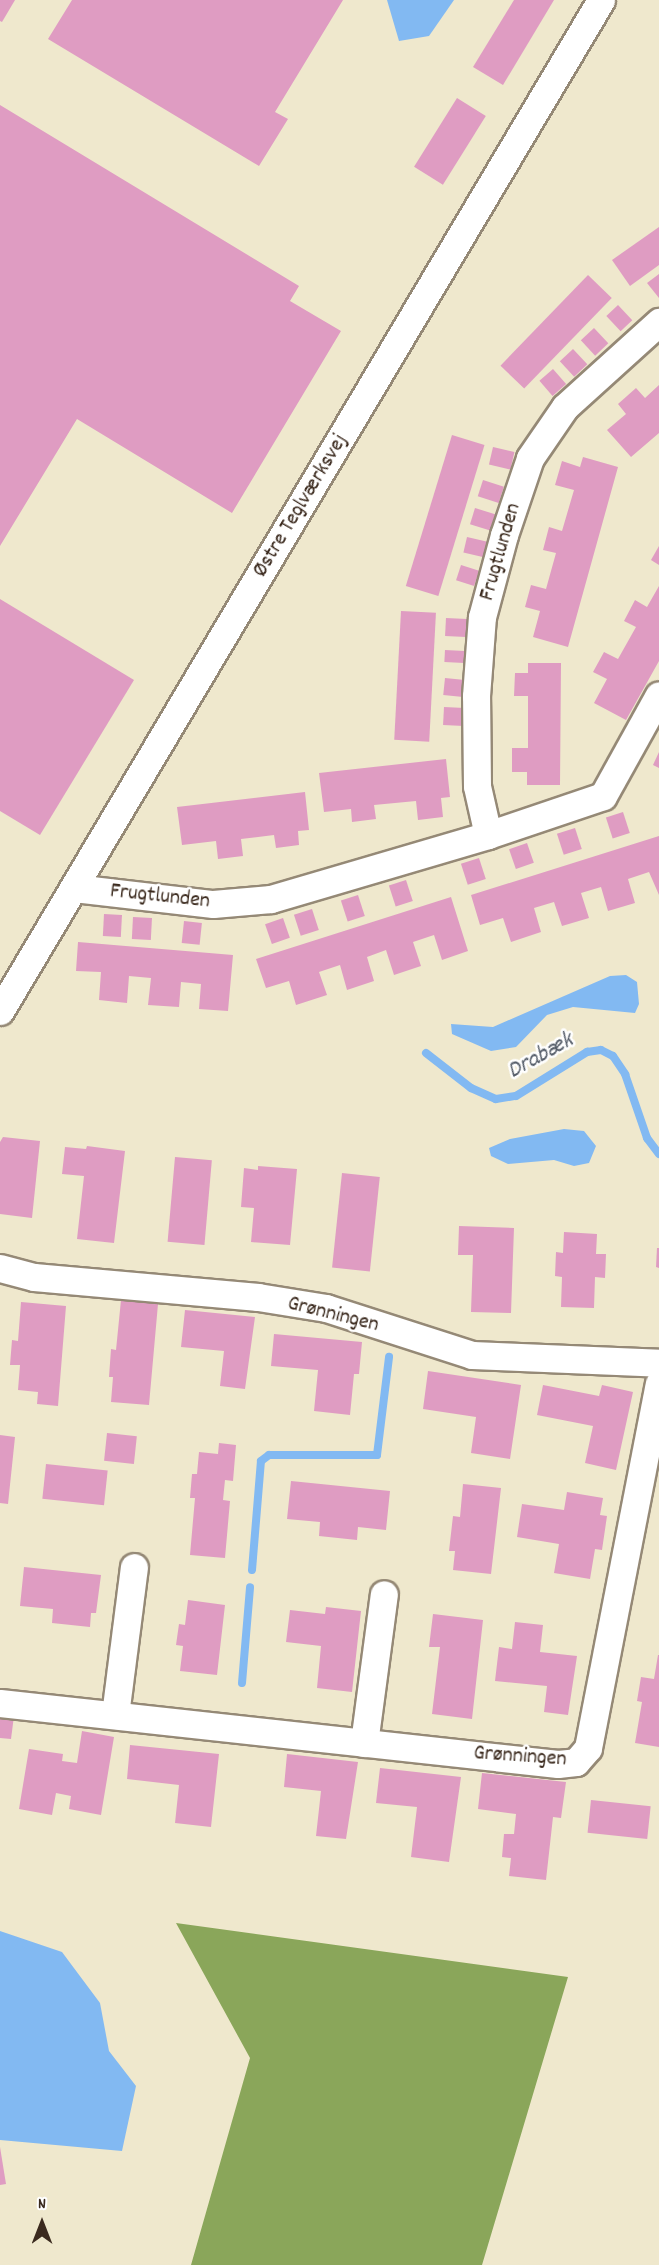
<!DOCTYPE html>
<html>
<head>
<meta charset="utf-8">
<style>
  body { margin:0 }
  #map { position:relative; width:659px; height:2265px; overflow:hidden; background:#efe8cd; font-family:Dekko,sans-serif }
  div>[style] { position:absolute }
  .forest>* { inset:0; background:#8aa65a }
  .water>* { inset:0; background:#82b9f2 }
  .stream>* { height:8px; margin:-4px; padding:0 4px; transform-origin:4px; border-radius:4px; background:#82b9f2 }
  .building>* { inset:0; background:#df9cc2; transform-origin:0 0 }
  .roads { filter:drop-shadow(2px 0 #958976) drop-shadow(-2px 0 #958976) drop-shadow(0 2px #958976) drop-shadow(0 -2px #958976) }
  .minor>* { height:27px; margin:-13.5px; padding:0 13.5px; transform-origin:13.5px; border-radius:13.5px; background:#fff }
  span { translate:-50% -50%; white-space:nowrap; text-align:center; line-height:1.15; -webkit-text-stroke:5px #fff; paint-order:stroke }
  .street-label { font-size:22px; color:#3b2a1e }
  .water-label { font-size:24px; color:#545c68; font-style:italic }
  .north { position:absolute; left:12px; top:2193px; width:60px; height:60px; -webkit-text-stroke:4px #fff; paint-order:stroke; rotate:0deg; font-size:16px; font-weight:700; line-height:24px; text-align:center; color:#3b2a1e }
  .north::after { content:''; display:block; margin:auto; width:21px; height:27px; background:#3b2a1e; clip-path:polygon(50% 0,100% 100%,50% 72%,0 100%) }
</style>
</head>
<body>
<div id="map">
  <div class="forest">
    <div style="clip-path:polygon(176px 1923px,568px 1977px,482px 2265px,191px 2265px,250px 2058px)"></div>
  </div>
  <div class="water">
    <div style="clip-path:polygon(387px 0,454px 0,429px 36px,399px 41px)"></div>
    <div style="clip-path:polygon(626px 975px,637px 982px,639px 1004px,635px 1013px,573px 1007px,547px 1015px,516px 1047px,491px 1051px,452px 1034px,451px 1024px,493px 1027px,610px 976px)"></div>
    <div style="clip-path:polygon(564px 1129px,584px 1131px,596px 1146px,589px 1163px,574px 1166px,554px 1160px,508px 1164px,491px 1156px,489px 1148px,510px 1139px)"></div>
    <div style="clip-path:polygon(0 1931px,62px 1952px,100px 2003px,109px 2051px,136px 2086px,122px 2151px,0 2140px)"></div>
  </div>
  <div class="stream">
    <div style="left:426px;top:1053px;width:57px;rotate:37.9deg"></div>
    <div style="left:471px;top:1088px;width:27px;rotate:24deg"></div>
    <div style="left:496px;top:1099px;width:20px;rotate:-9deg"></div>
    <div style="left:516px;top:1096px;width:84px;rotate:-31.8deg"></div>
    <div style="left:587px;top:1052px;width:14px;rotate:-8deg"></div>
    <div style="left:601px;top:1050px;width:13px;rotate:27deg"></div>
    <div style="left:613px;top:1056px;width:22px;rotate:56deg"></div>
    <div style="left:625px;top:1074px;width:68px;rotate:71deg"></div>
    <div style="left:647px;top:1138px;width:20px;rotate:53deg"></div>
    <div style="left:252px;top:1570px;width:109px;rotate:-85.3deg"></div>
    <div style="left:261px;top:1461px;width:10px;rotate:-37deg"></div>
    <div style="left:269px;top:1455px;width:108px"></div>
    <div style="left:377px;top:1455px;width:99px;rotate:-83deg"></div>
    <div style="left:242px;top:1683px;width:96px;rotate:-85.2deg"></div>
  </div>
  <div class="building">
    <div style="clip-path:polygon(0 0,15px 0,2px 22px,0 21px)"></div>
    <div style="clip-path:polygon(72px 0,343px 0,275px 112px,288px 119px,259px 166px,48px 39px)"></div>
    <div style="clip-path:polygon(514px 0,554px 0,503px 85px,473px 67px)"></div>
    <div style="left:457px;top:98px;width:34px;height:81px;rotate:32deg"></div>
    <div style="clip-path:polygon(0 105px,299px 286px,290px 301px,341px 331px,232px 513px,77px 419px,0 546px)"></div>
    <div style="clip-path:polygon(659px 227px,659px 265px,630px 286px,612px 260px)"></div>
    <div style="clip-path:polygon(659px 274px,659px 298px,647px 283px)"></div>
    <div style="left:588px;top:275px;width:33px;height:126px;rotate:44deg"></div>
    <div style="left:618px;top:305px;width:21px;height:16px;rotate:47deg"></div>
    <div style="left:594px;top:328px;width:21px;height:18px;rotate:47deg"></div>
    <div style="left:573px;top:349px;width:21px;height:18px;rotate:47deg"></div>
    <div style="left:553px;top:369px;width:20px;height:18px;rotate:49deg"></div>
    <div style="clip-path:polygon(659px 385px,659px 433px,631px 457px,607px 430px,626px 414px,618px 404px,636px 388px,645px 398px)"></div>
    <div style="left:452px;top:435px;width:34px;height:158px;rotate:17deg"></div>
    <div style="left:493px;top:447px;width:22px;height:18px;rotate:13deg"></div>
    <div style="clip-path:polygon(583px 457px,618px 467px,568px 647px,533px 637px,540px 611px,525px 607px,531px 585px,546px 589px,556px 553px,543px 550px,549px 527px,562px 531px,574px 490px,555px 485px,562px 461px,580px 467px)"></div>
    <div style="left:483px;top:480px;width:22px;height:17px;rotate:18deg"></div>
    <div style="left:475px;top:508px;width:21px;height:17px;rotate:17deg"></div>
    <div style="left:467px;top:537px;width:22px;height:16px;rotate:13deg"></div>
    <div style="clip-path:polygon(659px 546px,659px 565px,651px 560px)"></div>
    <div style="left:461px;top:565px;width:19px;height:16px;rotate:18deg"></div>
    <div style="clip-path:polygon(659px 586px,659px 661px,626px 720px,594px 703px,607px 679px,593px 672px,604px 652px,618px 659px,636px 627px,624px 621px,635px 600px,647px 607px)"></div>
    <div style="clip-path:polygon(0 599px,134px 680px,40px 835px,0 811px)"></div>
    <div style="left:401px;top:611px;width:35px;height:129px;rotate:3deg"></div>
    <div style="left:446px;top:618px;width:21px;height:18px;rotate:3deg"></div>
    <div style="left:445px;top:650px;width:20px;height:12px;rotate:3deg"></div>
    <div style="clip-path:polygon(528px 663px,561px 663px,560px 785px,527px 785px,527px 772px,512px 772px,512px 748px,528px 748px,528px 696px,514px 696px,515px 673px,528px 673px)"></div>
    <div style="left:445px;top:678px;width:20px;height:17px;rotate:6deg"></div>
    <div style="left:444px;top:707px;width:21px;height:18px;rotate:3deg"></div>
    <div style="clip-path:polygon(659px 752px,659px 768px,653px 765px)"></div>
    <div style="clip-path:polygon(446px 759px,450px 797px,441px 798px,443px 817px,418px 820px,416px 801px,374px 805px,376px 819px,352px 822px,351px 809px,324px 812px,319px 773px)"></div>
    <div style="clip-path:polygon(305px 792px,309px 830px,298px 831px,299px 845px,276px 848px,274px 835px,241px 839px,243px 856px,218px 859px,216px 841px,182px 845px,177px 807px)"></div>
    <div style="left:623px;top:812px;width:22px;height:18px;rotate:72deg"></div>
    <div style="left:575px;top:828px;width:22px;height:19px;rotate:72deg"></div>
    <div style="clip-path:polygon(659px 836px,659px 895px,649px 872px,628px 879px,635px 903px,608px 911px,601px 887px,581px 893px,589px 918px,562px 926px,554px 902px,534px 908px,541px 932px,511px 942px,503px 918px,480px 925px,471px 895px)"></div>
    <div style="left:527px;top:843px;width:21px;height:19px;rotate:71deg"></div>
    <div style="left:479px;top:858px;width:22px;height:19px;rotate:72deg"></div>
    <div style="left:406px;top:880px;width:22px;height:18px;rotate:72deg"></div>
    <div style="left:358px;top:895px;width:22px;height:18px;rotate:72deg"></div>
    <div style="clip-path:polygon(451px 897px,468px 951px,442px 960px,434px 935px,413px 942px,421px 966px,394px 975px,386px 950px,367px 957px,374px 981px,347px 990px,340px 965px,319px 972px,327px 995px,296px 1005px,289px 981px,266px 988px,256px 959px)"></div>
    <div style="left:312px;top:909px;width:22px;height:19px;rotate:72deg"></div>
    <div style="left:104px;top:914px;width:18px;height:22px;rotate:3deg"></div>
    <div style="left:133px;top:917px;width:19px;height:22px;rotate:3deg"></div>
    <div style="left:283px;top:918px;width:21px;height:19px;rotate:71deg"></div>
    <div style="left:184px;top:921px;width:18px;height:22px;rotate:6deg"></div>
    <div style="clip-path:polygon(78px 942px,233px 955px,228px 1011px,199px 1009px,201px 984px,181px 982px,179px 1007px,148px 1005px,151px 978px,129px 976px,127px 1003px,99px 1000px,101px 972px,76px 971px)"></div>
    <div style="clip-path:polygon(3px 1137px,40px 1141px,32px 1218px,0 1214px,0 1142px)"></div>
    <div style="clip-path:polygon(87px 1146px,125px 1151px,114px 1243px,77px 1239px,84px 1176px,62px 1174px,65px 1147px,86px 1149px)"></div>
    <div style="left:175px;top:1157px;width:37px;height:85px;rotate:5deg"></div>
    <div style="clip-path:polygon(258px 1166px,297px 1169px,290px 1245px,251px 1242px,254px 1208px,241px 1207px,244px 1168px,258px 1170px)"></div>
    <div style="left:342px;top:1173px;width:38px;height:95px;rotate:6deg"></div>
    <div style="clip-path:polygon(459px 1226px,514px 1228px,511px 1313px,471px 1312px,473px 1255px,458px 1255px)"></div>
    <div style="clip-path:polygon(564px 1232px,597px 1234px,596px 1254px,606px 1254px,605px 1278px,595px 1277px,594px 1308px,561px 1307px,562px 1277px,555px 1276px,556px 1252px,563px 1253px)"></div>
    <div style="clip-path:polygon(657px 1248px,659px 1248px,659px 1268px,656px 1267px)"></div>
    <div style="clip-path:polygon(121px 1300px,158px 1304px,149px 1405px,111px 1402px,113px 1377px,109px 1377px,111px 1349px,116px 1350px)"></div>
    <div style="clip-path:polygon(21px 1302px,66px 1306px,58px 1406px,37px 1404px,38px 1392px,18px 1390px,20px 1365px,10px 1365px,12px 1340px,18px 1341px)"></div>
    <div style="clip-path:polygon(185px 1310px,255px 1317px,245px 1389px,220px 1386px,224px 1351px,181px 1347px)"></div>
    <div style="clip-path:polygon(274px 1334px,362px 1342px,359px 1374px,354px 1374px,350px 1415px,314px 1411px,318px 1370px,271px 1366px)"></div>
    <div style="clip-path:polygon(428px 1371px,521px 1385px,510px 1459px,471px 1453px,476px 1417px,423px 1409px)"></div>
    <div style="clip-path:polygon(543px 1385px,599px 1396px,602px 1385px,633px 1392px,616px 1470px,585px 1463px,593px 1426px,537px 1415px)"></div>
    <div style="left:107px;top:1433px;width:30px;height:28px;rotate:6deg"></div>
    <div style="clip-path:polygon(0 1435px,15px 1437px,8px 1504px,0 1503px)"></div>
    <div style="clip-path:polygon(219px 1443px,236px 1445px,233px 1481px,225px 1480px,223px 1500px,230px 1501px,225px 1558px,190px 1555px,195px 1498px,190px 1498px,192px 1474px,197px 1474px,199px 1452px,218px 1454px)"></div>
    <div style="left:46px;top:1464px;width:62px;height:35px;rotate:6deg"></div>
    <div style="clip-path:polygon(291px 1481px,390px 1491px,386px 1530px,358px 1527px,357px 1540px,319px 1536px,320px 1522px,287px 1519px)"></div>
    <div style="clip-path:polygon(463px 1484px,501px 1488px,491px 1574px,453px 1570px,455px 1551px,449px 1551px,453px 1516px,460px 1517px)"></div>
    <div style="clip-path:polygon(567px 1492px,603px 1498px,600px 1515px,607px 1516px,602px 1550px,595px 1549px,590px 1579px,554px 1573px,559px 1544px,517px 1537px,522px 1504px,564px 1510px)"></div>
    <div style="clip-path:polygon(24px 1567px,101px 1575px,96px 1613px,91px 1613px,90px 1627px,52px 1623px,53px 1609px,20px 1606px)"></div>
    <div style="clip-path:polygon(188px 1600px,225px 1605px,217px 1675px,180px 1671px,183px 1646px,176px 1645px,179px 1624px,185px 1625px)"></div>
    <div style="clip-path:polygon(326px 1607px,361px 1611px,352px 1692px,317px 1688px,321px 1646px,286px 1642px,290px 1610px,325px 1614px)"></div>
    <div style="clip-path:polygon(433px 1614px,483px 1620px,472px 1719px,432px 1714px,440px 1647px,429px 1647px)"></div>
    <div style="clip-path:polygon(515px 1622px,543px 1625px,540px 1652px,577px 1656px,568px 1715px,544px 1712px,547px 1686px,495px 1681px,499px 1647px,512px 1649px)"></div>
    <div style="clip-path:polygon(658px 1655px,659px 1655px,659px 1747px,635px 1743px,642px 1702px,637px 1701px,641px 1677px,654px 1679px)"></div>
    <div style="clip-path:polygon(0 1714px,14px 1716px,11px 1739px,0 1738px)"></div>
    <div style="clip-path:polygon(82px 1731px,114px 1737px,101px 1815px,69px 1809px,71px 1796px,56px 1793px,52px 1815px,19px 1809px,29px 1749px,63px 1754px,62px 1761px,77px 1763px)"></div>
    <div style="clip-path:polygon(130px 1745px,219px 1754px,211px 1827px,175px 1823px,179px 1785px,127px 1779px)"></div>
    <div style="clip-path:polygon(287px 1754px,358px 1762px,346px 1839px,316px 1836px,321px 1791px,284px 1787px)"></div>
    <div style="clip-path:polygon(380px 1768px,461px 1777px,449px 1862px,411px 1857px,417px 1807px,376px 1803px)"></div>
    <div style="clip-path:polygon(482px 1773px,566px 1782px,561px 1818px,553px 1817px,546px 1880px,509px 1876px,511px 1858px,502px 1857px,504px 1834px,514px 1834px,516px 1814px,478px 1809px)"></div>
    <div style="left:591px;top:1800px;width:60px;height:33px;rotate:6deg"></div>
    <div style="clip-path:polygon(0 2147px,6px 2184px,0 2185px)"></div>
  </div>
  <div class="roads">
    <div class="minor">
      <div style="left:488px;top:835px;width:50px;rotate:-102.7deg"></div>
      <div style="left:477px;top:786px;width:90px;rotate:-90.6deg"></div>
      <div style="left:476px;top:696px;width:79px;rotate:-85.7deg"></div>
      <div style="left:482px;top:617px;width:85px;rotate:-75deg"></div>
      <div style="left:504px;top:535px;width:81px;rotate:-71.3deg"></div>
      <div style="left:530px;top:458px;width:62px;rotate:-55.5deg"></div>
      <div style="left:565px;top:407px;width:127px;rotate:-42.1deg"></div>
      <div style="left:74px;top:888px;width:140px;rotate:6.6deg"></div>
      <div style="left:213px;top:904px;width:58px;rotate:-4.9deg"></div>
      <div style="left:271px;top:899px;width:226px;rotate:-16.4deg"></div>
      <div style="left:488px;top:835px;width:121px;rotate:-18.7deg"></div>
      <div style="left:603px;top:796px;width:115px;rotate:-61deg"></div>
      <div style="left:0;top:1011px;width:1176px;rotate:-59.27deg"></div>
      <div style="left:0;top:1268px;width:35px;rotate:15deg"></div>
      <div style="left:34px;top:1277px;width:225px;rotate:5.1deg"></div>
      <div style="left:258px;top:1297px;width:69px;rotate:9.2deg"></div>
      <div style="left:326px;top:1308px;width:153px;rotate:17.8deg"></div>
      <div style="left:472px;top:1355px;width:187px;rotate:2.4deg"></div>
      <div style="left:0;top:1703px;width:561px;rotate:6.24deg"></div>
      <div style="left:558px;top:1764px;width:18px;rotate:-6deg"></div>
      <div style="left:576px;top:1762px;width:18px;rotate:-49deg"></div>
      <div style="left:588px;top:1748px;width:371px;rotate:-79deg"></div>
      <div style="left:115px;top:1715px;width:149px;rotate:-82.7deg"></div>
      <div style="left:364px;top:1743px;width:150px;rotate:-82.4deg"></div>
    </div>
  </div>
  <div class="street-label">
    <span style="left:301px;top:506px;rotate:-59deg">Østre Teglværksvej</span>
    <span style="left:501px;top:552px;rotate:-74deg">Frugtlunden</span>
    <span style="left:160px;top:897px;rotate:6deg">Frugtlunden</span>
    <span style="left:333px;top:1315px;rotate:14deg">Grønningen</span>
    <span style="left:520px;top:1757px;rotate:4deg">Grønningen</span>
  </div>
  <div class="water-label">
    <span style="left:541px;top:1057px;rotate:-29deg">Drabæk</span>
  </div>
  <div class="north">N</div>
</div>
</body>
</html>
